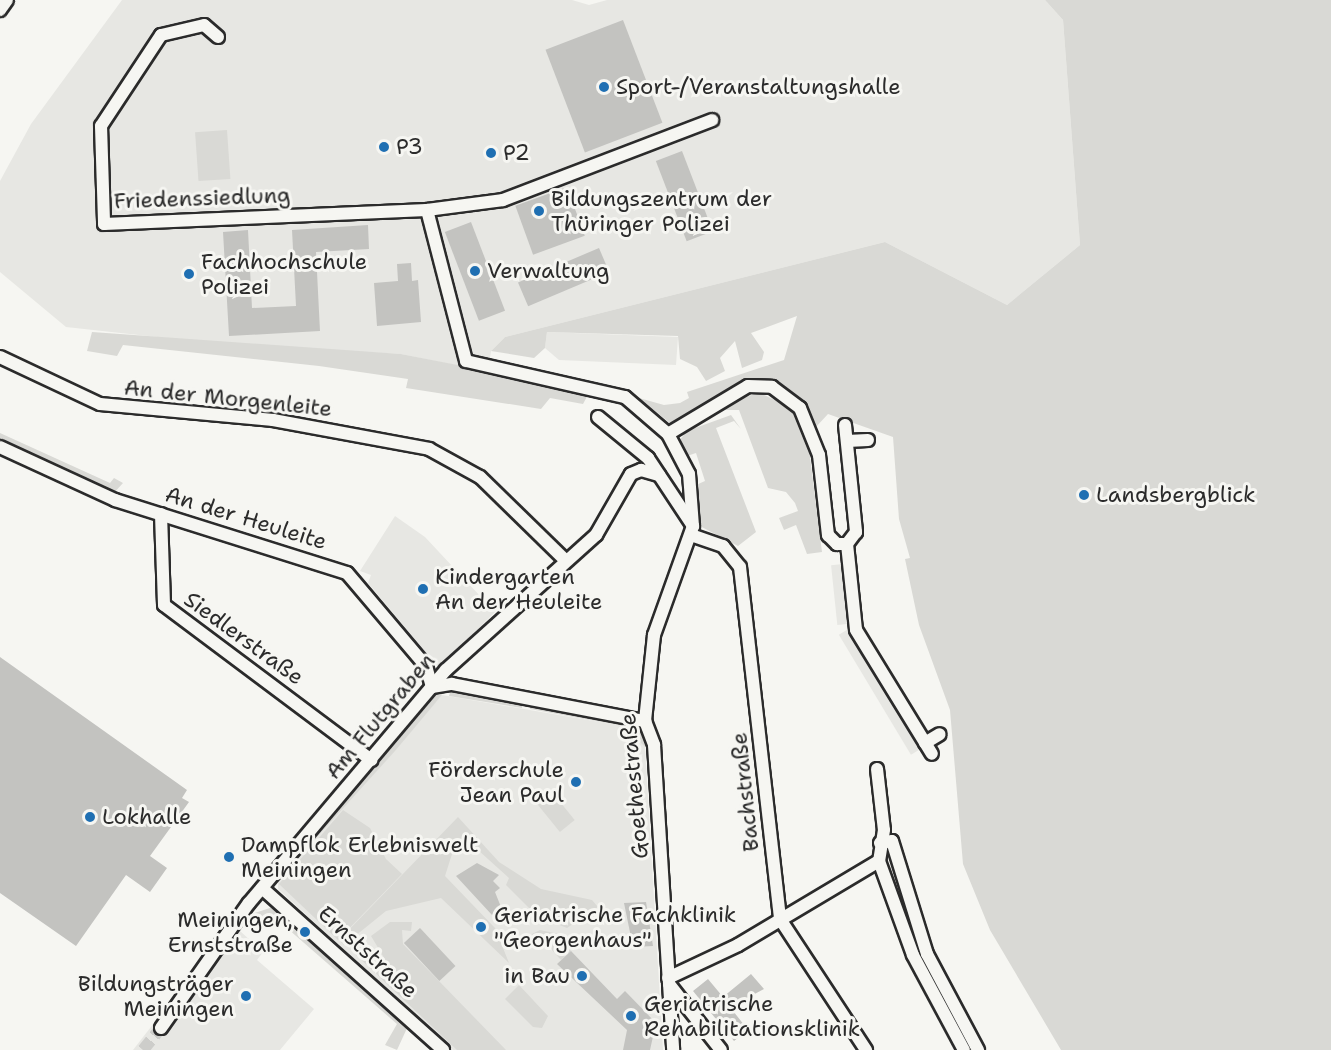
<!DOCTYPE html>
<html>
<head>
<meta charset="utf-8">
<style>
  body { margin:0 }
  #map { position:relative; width:1331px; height:1050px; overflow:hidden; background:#f6f6f2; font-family:"Shantell Sans",sans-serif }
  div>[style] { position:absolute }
  .built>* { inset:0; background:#e7e7e3; transform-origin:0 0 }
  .green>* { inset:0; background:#d9d9d5; transform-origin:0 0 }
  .building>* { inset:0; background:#c3c3c0; transform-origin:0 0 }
  .street-tunnel>* { height:12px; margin-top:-6px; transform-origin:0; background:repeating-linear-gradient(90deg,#cdcdca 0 12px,transparent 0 18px) }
  .roads { filter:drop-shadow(2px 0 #2b2b2b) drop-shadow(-2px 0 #2b2b2b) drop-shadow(0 2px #2b2b2b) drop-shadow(0 -2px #2b2b2b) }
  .street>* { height:12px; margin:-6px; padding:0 6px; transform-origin:6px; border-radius:6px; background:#f6f6f2 }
  .dots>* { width:16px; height:16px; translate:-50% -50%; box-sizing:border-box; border:3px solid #f6f6f2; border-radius:50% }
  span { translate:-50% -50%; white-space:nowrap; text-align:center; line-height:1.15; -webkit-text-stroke:6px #f6f6f2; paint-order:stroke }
  .poi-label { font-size:22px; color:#2b2b2b }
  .left { translate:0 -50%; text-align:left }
  .right { translate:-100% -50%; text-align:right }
  .street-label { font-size:22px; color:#2b2b2b }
</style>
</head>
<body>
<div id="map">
  <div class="built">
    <div style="clip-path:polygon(122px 0,572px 0,589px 5px,607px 0,1045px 0,1063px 20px,1080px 245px,1007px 305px,885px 242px,505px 337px,491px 351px,488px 372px,401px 354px,230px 345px,66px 327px,0 272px,0 181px,31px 124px)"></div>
    <div style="clip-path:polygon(547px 332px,678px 337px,676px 365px,559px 360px,545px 348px)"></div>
    <div style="clip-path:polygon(395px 516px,425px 537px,495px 612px,439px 668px,368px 583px,371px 575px,360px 571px)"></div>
    <div style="left:843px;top:564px;width:60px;height:12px;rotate:84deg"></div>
    <div style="left:850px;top:628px;width:140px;height:13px;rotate:59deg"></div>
    <div style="clip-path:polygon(442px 695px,623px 726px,645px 747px,663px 1050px,453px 1050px,278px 889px,278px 880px)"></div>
    <div style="clip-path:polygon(240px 931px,263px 952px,257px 960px,314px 1009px,280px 1050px,133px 1050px,154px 1023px,167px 1033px)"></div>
  </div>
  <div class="green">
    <div style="clip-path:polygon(1045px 0,1331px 0,1331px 1050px,1061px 1050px,990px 930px,963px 864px,950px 710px,919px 625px,905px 559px,910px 558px,899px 519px,893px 437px,828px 414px,815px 428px,799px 400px,772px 382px,741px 383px,670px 423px,639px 398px,664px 405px,680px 403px,689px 398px,687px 392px,784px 360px,797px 316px,751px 333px,764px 352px,762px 360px,742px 368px,735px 341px,720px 358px,725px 371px,706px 381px,697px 367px,680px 359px,678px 336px,547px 332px,545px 348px,534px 358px,491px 351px,505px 337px,885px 242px,1007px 305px,1080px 245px,1063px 20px)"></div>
    <div style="left:227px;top:130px;width:49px;height:32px;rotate:86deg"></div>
    <div style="clip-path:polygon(92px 332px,401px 354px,590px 391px,583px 404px,550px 398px,541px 409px,406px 388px,408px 379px,319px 366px,123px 345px,117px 356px,87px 351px)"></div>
    <div style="clip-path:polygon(758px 392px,790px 407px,808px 441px,822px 552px,807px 554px,796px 525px,784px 530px,779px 518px,798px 511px,795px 503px,786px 492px,768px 488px,739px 410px,717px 410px)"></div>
    <div style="clip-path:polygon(731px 415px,741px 429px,734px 421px,716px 428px,756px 532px,738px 546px,698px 525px,696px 485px,705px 481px,696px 453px,687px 456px,679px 441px,687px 431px)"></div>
    <div style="clip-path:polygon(0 433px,110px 483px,114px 478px,123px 483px,112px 495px,0 444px)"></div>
    <div style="clip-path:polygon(439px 689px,442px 695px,395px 751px,278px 880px)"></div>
    <div style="clip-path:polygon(451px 689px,523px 702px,522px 708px,449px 696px)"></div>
    <div style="clip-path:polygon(531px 703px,634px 722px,648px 744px,645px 747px,623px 726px,530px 709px)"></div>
    <div style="left:552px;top:792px;width:36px;height:19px;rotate:51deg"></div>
    <div style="clip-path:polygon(343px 810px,370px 828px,386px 859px,402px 874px,338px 940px,279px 884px)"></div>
    <div style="clip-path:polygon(458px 817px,499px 862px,541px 889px,592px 900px,598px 907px,567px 928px,537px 916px,506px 885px,509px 878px,468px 841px,452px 854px,445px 876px,495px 928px,509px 963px,441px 898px,386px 911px,344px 945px,339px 940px)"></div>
    <div style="clip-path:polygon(273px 907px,408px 1026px,397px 1050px,385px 1045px,397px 1024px,272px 915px,258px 926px,252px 914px)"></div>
    <div style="clip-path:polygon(390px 922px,412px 922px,411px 931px,402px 930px,403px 944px,506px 1050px,457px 1050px,354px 953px,359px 948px,374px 968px,386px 961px,371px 936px)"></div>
    <div style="clip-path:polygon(540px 930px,568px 936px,563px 942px,571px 951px,561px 960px,541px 938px,535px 942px,532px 934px)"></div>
    <div style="clip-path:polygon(519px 985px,548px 1016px,542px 1028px,533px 1027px,505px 999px)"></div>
  </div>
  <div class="building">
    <div style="left:623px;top:20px;width:110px;height:83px;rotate:69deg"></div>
    <div style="left:682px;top:151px;width:86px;height:28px;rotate:69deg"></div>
    <div style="left:567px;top:187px;width:52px;height:55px;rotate:70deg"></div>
    <div style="left:471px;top:222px;width:95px;height:28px;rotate:69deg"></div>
    <div style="clip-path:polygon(368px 225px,369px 249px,316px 252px,320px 331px,229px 336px,223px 232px,248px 230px,252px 308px,296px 306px,292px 230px)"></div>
    <div style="left:599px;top:248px;width:26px;height:88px;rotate:67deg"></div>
    <div style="clip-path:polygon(411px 263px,412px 281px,418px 280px,421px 322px,377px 326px,374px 283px,398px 281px,397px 264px)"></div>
    <div style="clip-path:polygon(0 657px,187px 790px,182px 798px,189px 802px,150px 856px,167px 868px,150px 892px,126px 875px,76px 946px,0 893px)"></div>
    <div style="clip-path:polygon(477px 863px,499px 875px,493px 881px,500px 888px,495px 892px,501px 907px,492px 915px,456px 876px)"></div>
    <div style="clip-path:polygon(646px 902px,653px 946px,633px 947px,624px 903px)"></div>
    <div style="left:420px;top:928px;width:52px;height:22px;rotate:47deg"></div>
    <div style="clip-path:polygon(571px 951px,617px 999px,625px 991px,656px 1023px,650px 1050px,623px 1050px,627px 1030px,557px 964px)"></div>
    <div style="clip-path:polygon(751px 974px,764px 989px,730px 1007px,748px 1030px,734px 1041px,693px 991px,708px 979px,723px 997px)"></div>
  </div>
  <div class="street-tunnel">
    <div style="left:143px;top:1050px;width:28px;rotate:-51deg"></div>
  </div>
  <div class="roads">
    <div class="street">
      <div style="left:0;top:10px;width:12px;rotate:-55deg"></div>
      <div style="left:218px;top:37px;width:18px;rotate:-139deg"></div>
      <div style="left:204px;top:25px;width:44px;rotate:166.9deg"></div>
      <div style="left:161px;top:35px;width:109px;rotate:123.4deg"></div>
      <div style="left:101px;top:126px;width:98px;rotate:88.2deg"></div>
      <div style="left:104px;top:224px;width:323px;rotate:-2.5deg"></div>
      <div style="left:427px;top:210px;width:77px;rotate:-7.5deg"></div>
      <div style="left:503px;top:200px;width:224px;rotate:-20.9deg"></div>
      <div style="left:427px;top:210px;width:156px;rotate:75.5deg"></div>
      <div style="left:466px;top:361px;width:163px;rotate:12.8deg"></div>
      <div style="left:625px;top:397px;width:57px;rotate:40.7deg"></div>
      <div style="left:668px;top:434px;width:45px;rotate:62.3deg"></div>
      <div style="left:689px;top:474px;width:52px;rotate:85.6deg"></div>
      <div style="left:693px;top:526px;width:116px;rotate:109.7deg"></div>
      <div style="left:654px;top:635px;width:86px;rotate:96deg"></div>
      <div style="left:645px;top:721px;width:26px;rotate:69deg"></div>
      <div style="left:654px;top:745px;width:306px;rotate:86.4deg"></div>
      <div style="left:0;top:357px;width:110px;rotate:25.2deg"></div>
      <div style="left:100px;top:404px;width:174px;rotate:5.3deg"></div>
      <div style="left:273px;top:420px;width:159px;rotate:10.5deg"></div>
      <div style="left:429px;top:449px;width:58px;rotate:28.8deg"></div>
      <div style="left:480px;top:477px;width:117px;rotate:44.3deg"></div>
      <div style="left:598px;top:417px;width:65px;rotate:39.4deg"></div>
      <div style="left:648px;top:458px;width:82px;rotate:56.5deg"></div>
      <div style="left:845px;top:425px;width:108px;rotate:84.1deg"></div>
      <div style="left:856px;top:532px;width:15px;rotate:127deg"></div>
      <div style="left:668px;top:434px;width:93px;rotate:-31deg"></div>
      <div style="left:748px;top:386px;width:24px;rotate:2deg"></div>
      <div style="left:772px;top:387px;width:35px;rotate:37deg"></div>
      <div style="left:800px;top:408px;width:51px;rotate:68deg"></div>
      <div style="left:819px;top:455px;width:81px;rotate:83.6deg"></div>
      <div style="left:828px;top:535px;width:13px;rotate:45deg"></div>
      <div style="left:837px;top:544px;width:10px"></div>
      <div style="left:847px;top:544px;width:86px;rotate:84deg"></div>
      <div style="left:856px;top:630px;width:145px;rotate:58.5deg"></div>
      <div style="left:847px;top:441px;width:21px;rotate:-3deg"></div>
      <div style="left:0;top:447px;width:127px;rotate:24.7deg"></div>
      <div style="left:115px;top:500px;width:243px;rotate:17.5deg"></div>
      <div style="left:347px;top:573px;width:122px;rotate:49.7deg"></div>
      <div style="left:426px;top:666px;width:22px;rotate:74deg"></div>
      <div style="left:161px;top:514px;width:91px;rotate:88.1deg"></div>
      <div style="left:164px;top:605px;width:259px;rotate:36.8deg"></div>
      <div style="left:691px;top:535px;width:34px;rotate:19deg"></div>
      <div style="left:723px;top:546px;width:27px;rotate:51deg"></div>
      <div style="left:740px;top:567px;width:354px;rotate:83.5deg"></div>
      <div style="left:780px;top:919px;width:157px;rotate:56.7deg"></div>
      <div style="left:432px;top:687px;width:20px;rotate:-9deg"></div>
      <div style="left:452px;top:684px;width:197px;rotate:10.9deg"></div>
      <div style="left:925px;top:743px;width:17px;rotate:-31deg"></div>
      <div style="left:877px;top:769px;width:61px;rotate:83.5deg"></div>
      <div style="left:884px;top:830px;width:31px;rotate:99deg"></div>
      <div style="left:880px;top:843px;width:12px;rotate:-9deg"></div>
      <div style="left:892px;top:841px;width:118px;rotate:72.8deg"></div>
      <div style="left:927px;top:954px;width:109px;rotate:62deg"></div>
      <div style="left:262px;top:888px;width:243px;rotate:41.8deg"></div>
      <div style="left:668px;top:978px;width:77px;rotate:-25.2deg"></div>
      <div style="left:738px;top:945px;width:164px;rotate:-30.8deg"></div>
      <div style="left:879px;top:861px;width:100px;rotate:70.1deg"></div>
      <div style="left:913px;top:955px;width:108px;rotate:61.8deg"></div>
      <div style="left:669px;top:984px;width:84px;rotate:51.8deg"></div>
      <div style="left:161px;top:1028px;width:153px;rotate:-54.9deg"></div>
      <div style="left:249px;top:903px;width:305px;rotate:-49.8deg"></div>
      <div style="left:446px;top:670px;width:202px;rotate:-42deg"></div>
      <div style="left:596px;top:535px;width:70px;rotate:-60.2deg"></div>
      <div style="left:631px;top:474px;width:11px;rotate:-22deg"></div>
      <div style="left:641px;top:470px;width:19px;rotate:16deg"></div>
    </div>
  </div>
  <div class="dots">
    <div style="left:604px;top:87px;background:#1f6fb2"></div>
    <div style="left:384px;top:147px;background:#1f6fb2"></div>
    <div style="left:491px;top:153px;background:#1f6fb2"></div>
    <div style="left:539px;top:211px;background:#1f6fb2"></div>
    <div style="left:475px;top:271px;background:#1f6fb2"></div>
    <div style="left:189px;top:274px;background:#1f6fb2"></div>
    <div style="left:1084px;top:495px;background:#1f6fb2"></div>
    <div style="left:423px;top:589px;background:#1f6fb2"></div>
    <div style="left:576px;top:782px;background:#1f6fb2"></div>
    <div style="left:90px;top:817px;background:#1f6fb2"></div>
    <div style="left:229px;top:857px;background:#1f6fb2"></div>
    <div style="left:481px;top:927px;background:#1f6fb2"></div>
    <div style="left:305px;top:932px;background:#1f6fb2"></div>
    <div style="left:582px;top:976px;background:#1f6fb2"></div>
    <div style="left:246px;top:996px;background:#1f6fb2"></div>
    <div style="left:631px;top:1016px;background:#1f6fb2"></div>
  </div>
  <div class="poi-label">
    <span class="left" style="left:616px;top:87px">Sport-/Veranstaltungshalle</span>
    <span class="left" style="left:396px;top:147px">P3</span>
    <span class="left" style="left:503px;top:153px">P2</span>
    <span class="left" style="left:551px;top:211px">Bildungszentrum der<br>Thüringer Polizei</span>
    <span class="left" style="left:201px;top:274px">Fachhochschule<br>Polizei</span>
    <span class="left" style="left:487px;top:271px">Verwaltung</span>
    <span class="left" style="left:1096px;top:495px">Landsbergblick</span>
    <span class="left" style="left:435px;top:589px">Kindergarten<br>An der Heuleite</span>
    <span class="right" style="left:564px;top:782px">Förderschule<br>Jean Paul</span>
    <span class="left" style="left:102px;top:817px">Lokhalle</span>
    <span class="left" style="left:241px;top:857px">Dampflok Erlebniswelt<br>Meiningen</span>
    <span class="left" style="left:494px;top:927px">Geriatrische Fachklinik<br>"Georgenhaus"</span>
    <span class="right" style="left:293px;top:932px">Meiningen,<br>Ernststraße</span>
    <span class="right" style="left:570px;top:976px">in Bau</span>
    <span class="right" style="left:234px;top:996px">Bildungsträger<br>Meiningen</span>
    <span class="left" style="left:644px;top:1016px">Geriatrische<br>Rehabilitationsklinik</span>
  </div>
  <div class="street-label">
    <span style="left:202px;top:198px;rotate:-2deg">Friedenssiedlung</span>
    <span style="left:228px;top:398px;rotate:6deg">An der Morgenleite</span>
    <span style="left:246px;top:518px;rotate:17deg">An der Heuleite</span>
    <span style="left:244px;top:638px;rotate:36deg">Siedlerstraße</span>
    <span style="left:380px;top:716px;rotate:-50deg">Am Flutgraben</span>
    <span style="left:634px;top:786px;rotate:-95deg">Goethestraße</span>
    <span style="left:745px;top:792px;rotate:-96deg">Bachstraße</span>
    <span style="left:368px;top:952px;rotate:42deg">Ernststraße</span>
  </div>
</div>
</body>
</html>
